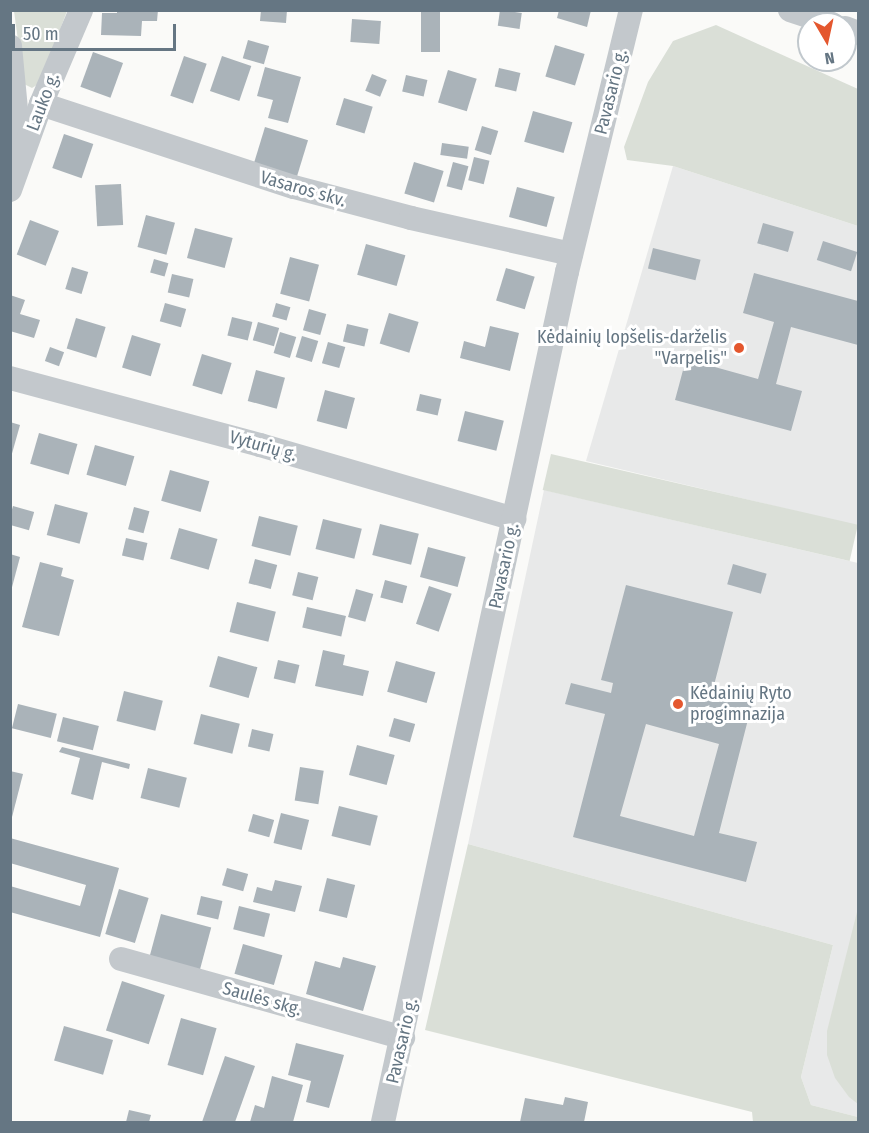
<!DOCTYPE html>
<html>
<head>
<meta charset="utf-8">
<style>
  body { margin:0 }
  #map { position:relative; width:869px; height:1133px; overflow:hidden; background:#fafaf8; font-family:"Fira Sans Condensed",sans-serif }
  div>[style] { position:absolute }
  .built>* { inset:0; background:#e8e9e9 }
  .green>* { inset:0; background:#dadfd7; transform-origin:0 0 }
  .building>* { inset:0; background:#aab3b9; transform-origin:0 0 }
  .street>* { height:24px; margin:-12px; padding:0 12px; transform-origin:12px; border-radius:12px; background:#c3c8cc }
  .dots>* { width:16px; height:16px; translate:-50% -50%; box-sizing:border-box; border:3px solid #fff; border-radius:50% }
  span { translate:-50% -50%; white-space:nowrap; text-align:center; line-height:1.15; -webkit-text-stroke:6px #fff; paint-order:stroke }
  .street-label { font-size:18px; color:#657683 }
  .poi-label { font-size:18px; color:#657683 }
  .right { translate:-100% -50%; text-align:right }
  .left { translate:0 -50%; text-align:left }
  .frame { position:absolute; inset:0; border:12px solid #657683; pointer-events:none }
  .north { position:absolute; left:797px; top:12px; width:60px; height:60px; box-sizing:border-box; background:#fff; border:2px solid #c1c8cd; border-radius:50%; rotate:171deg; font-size:16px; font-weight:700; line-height:24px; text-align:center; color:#657683 }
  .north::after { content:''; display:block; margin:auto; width:21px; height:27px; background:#e4572e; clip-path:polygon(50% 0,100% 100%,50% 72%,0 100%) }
  .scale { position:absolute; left:12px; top:24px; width:164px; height:27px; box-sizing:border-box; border:3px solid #657683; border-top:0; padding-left:8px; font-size:18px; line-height:21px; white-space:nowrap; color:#657683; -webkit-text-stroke:4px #fff; paint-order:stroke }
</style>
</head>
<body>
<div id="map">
  <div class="built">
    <div style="clip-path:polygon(673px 166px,858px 226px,858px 526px,586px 461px)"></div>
    <div style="clip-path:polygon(544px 490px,858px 563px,858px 1117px,811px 1105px,801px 1077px,833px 945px,468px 844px)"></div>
  </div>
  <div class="green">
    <div style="clip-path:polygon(14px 11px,67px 11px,40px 83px,32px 88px,24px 84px)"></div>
    <div style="clip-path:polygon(716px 25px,858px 89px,858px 226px,673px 166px,627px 160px,624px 147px,648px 82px,673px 41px)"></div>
    <div style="left:551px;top:454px;width:315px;height:37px;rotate:13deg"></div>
    <div style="clip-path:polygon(468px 844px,833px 945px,801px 1077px,811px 1105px,858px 1117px,858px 1122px,753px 1122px,752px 1112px,425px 1030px)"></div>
    <div style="clip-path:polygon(858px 908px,858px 1104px,849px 1097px,835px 1078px,827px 1055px,827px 1031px)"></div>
  </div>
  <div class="building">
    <div style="clip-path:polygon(117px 10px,158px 10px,157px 21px,142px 21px,141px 36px,101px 35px,102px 13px,117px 13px)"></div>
    <div style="clip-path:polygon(261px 10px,287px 10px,286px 23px,260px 21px)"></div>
    <div style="left:421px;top:10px;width:19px;height:42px"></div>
    <div style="left:500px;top:10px;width:22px;height:16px;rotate:8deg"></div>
    <div style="clip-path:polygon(559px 10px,591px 10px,587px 27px,557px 18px)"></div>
    <div style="left:352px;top:19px;width:29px;height:23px;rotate:4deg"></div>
    <div style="left:248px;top:40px;width:22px;height:19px;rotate:16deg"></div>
    <div style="left:555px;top:45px;width:31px;height:33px;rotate:17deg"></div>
    <div style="left:93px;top:52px;width:32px;height:37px;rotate:20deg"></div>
    <div style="left:184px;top:56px;width:24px;height:42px;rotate:19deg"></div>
    <div style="left:222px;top:56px;width:31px;height:37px;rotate:19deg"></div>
    <div style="clip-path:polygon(265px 67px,301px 77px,288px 123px,268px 118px,273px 100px,257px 96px)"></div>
    <div style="left:499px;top:68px;width:22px;height:19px;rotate:13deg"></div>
    <div style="left:448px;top:70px;width:30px;height:34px;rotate:17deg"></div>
    <div style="left:372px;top:74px;width:16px;height:18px;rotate:22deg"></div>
    <div style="left:406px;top:75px;width:22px;height:17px;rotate:13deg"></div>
    <div style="left:344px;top:98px;width:30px;height:28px;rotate:17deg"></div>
    <div style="left:533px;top:111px;width:41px;height:32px;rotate:16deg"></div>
    <div style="left:482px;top:126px;width:17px;height:25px;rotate:17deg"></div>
    <div style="left:265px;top:127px;width:45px;height:38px;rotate:17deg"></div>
    <div style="left:64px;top:134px;width:31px;height:36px;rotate:19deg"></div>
    <div style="left:442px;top:143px;width:27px;height:12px;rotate:8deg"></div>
    <div style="left:474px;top:157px;width:16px;height:24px;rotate:14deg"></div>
    <div style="left:414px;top:162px;width:31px;height:33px;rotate:17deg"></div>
    <div style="left:453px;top:162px;width:16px;height:25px;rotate:15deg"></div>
    <div style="left:121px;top:184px;width:41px;height:26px;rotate:87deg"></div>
    <div style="left:517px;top:187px;width:39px;height:31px;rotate:15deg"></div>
    <div style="left:146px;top:215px;width:30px;height:33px;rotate:15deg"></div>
    <div style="left:30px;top:220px;width:31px;height:37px;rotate:21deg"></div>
    <div style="left:763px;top:223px;width:32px;height:21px;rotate:16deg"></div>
    <div style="left:195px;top:228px;width:39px;height:31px;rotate:15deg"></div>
    <div style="left:823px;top:241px;width:36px;height:20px;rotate:18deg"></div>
    <div style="left:366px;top:244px;width:41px;height:32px;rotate:16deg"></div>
    <div style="left:653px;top:248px;width:49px;height:21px;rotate:14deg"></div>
    <div style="left:290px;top:257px;width:30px;height:38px;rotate:15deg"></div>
    <div style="left:154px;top:259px;width:15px;height:14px;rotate:16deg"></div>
    <div style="left:72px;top:267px;width:17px;height:23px;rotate:17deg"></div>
    <div style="left:506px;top:268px;width:30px;height:34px;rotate:17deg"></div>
    <div style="clip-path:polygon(754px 273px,858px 301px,858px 345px,791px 327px,776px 384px,802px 391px,791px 431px,675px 400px,686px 359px,758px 379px,774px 322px,743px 313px)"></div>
    <div style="left:172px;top:274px;width:22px;height:19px;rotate:13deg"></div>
    <div style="clip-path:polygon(10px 295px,25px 300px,20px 314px,40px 320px,34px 338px,10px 331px)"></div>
    <div style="left:165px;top:303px;width:22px;height:19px;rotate:16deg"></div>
    <div style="left:276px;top:303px;width:15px;height:14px;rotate:16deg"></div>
    <div style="left:309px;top:309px;width:18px;height:22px;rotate:16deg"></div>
    <div style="left:389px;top:313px;width:31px;height:32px;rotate:17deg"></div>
    <div style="left:232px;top:317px;width:21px;height:19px;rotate:14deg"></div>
    <div style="left:76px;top:318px;width:31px;height:32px;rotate:17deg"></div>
    <div style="left:258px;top:322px;width:22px;height:19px;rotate:16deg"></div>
    <div style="left:347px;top:324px;width:22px;height:18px;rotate:13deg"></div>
    <div style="clip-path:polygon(490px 326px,519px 333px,510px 371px,460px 358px,464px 341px,485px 347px)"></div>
    <div style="left:280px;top:332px;width:17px;height:22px;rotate:17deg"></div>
    <div style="left:132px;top:335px;width:30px;height:34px;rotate:17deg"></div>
    <div style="left:302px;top:336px;width:17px;height:22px;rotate:17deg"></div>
    <div style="left:328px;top:342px;width:18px;height:22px;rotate:16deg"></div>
    <div style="left:50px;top:347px;width:15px;height:15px;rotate:20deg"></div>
    <div style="left:202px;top:354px;width:31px;height:33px;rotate:17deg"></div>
    <div style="left:256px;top:370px;width:30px;height:32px;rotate:15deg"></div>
    <div style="left:325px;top:390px;width:31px;height:32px;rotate:15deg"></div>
    <div style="left:420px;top:394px;width:22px;height:17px;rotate:13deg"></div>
    <div style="left:465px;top:411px;width:40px;height:31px;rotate:14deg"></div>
    <div style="clip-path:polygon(10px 422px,20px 425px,11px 457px,10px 457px)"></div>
    <div style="left:39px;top:433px;width:40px;height:32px;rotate:16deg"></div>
    <div style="left:95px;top:445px;width:41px;height:31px;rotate:16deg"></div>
    <div style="left:170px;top:470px;width:41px;height:32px;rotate:16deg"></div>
    <div style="left:55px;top:504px;width:34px;height:32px;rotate:15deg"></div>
    <div style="left:13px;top:506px;width:22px;height:19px;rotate:16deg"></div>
    <div style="left:134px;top:507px;width:16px;height:23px;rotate:15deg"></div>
    <div style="left:259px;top:516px;width:40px;height:31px;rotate:14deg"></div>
    <div style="left:323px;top:519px;width:40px;height:31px;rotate:14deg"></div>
    <div style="left:380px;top:524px;width:40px;height:32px;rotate:14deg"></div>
    <div style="left:179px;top:528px;width:40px;height:32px;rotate:16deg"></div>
    <div style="left:126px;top:538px;width:22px;height:18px;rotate:13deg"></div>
    <div style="left:428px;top:547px;width:39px;height:31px;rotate:15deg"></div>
    <div style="clip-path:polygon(10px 554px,20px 557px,11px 591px,10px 591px)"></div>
    <div style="left:255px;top:559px;width:23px;height:25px;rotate:15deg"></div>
    <div style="clip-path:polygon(40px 562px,63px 568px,61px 576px,74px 580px,59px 636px,22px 627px)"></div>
    <div style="left:733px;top:564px;width:35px;height:21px;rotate:16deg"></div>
    <div style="left:298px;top:572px;width:21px;height:24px;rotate:14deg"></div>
    <div style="left:385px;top:580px;width:23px;height:18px;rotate:15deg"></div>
    <div style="clip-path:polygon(evenodd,626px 585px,733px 612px,713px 689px,753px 700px,719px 833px,757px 842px,746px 882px,573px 837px,605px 714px,565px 704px,571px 683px,611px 693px,613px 683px,601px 680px,626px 585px,646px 724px,719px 744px,694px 836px,620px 816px,646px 724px)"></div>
    <div style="left:429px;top:586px;width:24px;height:40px;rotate:19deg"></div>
    <div style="left:356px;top:589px;width:18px;height:29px;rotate:16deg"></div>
    <div style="left:237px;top:602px;width:40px;height:31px;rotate:14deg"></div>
    <div style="left:307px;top:607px;width:40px;height:21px;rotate:13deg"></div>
    <div style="clip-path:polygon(323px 650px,345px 655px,343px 665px,369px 671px,363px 696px,315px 686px)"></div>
    <div style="left:218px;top:656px;width:41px;height:32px;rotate:16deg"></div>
    <div style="left:278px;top:660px;width:22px;height:19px;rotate:13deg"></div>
    <div style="left:396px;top:661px;width:41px;height:32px;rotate:16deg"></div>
    <div style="left:124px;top:691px;width:40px;height:31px;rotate:14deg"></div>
    <div style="left:18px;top:704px;width:40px;height:25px;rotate:14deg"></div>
    <div style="left:201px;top:714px;width:40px;height:31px;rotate:14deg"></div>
    <div style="left:63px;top:717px;width:37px;height:25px;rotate:14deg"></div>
    <div style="left:394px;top:718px;width:22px;height:19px;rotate:16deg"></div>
    <div style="left:252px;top:729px;width:22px;height:18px;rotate:13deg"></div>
    <div style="left:357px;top:745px;width:39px;height:31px;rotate:15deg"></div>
    <div style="clip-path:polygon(62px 747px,130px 764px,129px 769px,102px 762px,93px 800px,71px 794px,80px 758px,59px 752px)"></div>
    <div style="left:300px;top:767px;width:24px;height:34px;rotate:9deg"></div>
    <div style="left:148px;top:768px;width:40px;height:31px;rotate:14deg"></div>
    <div style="clip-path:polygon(10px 771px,23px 774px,11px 821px,10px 821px)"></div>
    <div style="left:339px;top:806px;width:40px;height:31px;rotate:14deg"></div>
    <div style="left:281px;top:813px;width:29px;height:31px;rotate:14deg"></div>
    <div style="left:253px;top:814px;width:22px;height:18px;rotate:16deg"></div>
    <div style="clip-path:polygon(10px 838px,119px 868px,100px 937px,10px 912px,10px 886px,80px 906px,86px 885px,10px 863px)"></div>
    <div style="left:227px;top:868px;width:22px;height:18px;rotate:16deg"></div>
    <div style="left:327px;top:878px;width:29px;height:34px;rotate:14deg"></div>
    <div style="clip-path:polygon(275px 880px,302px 886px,295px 912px,253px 902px,257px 887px,272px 891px)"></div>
    <div style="left:119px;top:889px;width:31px;height:47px;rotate:17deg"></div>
    <div style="left:201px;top:896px;width:22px;height:19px;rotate:13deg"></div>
    <div style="left:239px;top:906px;width:32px;height:24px;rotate:14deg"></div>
    <div style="left:161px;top:914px;width:52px;height:44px;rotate:15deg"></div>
    <div style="left:243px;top:944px;width:41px;height:31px;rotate:16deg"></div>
    <div style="clip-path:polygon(343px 957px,376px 966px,363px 1011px,306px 994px,315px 961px,340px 968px)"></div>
    <div style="left:122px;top:981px;width:45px;height:52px;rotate:18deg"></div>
    <div style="left:181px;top:1018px;width:37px;height:49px;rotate:16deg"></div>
    <div style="left:64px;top:1026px;width:51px;height:36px;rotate:16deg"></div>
    <div style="clip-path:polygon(296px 1043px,344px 1055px,329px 1108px,306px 1102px,311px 1081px,288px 1075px)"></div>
    <div style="clip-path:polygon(225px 1056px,255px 1066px,235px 1122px,202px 1122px)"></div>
    <div style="clip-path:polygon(272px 1076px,303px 1085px,293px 1122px,250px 1122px,255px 1105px,264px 1108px)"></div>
    <div style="clip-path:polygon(565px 1097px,588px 1102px,584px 1122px,520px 1122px,525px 1098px,563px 1105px)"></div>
    <div style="clip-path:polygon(129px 1110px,151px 1115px,149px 1122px,126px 1122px)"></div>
  </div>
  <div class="street">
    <div style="left:790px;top:10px;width:44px;rotate:18.4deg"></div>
    <div style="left:845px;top:28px;width:14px;rotate:21deg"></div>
    <div style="left:10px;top:46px;width:106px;rotate:84.6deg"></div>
    <div style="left:41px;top:104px;width:266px;rotate:18.2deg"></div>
    <div style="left:294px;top:187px;width:121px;rotate:14.8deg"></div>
    <div style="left:411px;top:218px;width:164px;rotate:12.7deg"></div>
    <div style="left:10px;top:190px;width:91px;rotate:-70.2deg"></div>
    <div style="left:41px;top:104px;width:102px;rotate:-66.9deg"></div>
    <div style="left:10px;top:378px;width:259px;rotate:15deg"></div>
    <div style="left:260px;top:445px;width:265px;rotate:16.2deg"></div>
    <div style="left:121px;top:959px;width:293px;rotate:15.6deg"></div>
    <div style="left:383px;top:1122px;width:870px;rotate:-77.79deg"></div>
    <div style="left:567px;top:272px;width:270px;rotate:-76.3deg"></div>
  </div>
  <div class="dots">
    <div style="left:739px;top:348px;background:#e4572e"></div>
    <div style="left:678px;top:704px;background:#e4572e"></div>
  </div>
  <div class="street-label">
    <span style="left:611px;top:92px;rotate:-76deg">Pavasario g.</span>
    <span style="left:43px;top:102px;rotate:-69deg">Lauko g.</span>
    <span style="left:303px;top:189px;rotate:16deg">Vasaros skv.</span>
    <span style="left:263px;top:446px;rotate:16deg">Vyturių g.</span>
    <span style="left:504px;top:566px;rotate:-78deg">Pavasario g.</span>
    <span style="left:262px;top:999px;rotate:16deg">Saulės skg.</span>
    <span style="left:402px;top:1041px;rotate:-77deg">Pavasario g.</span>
  </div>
  <div class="poi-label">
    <span class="right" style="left:727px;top:348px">Kėdainių lopšelis-darželis<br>"Varpelis"</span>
    <span class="left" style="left:690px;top:704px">Kėdainių Ryto<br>progimnazija</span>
  </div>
  <div class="frame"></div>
  <div class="north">N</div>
  <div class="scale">50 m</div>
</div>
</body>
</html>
